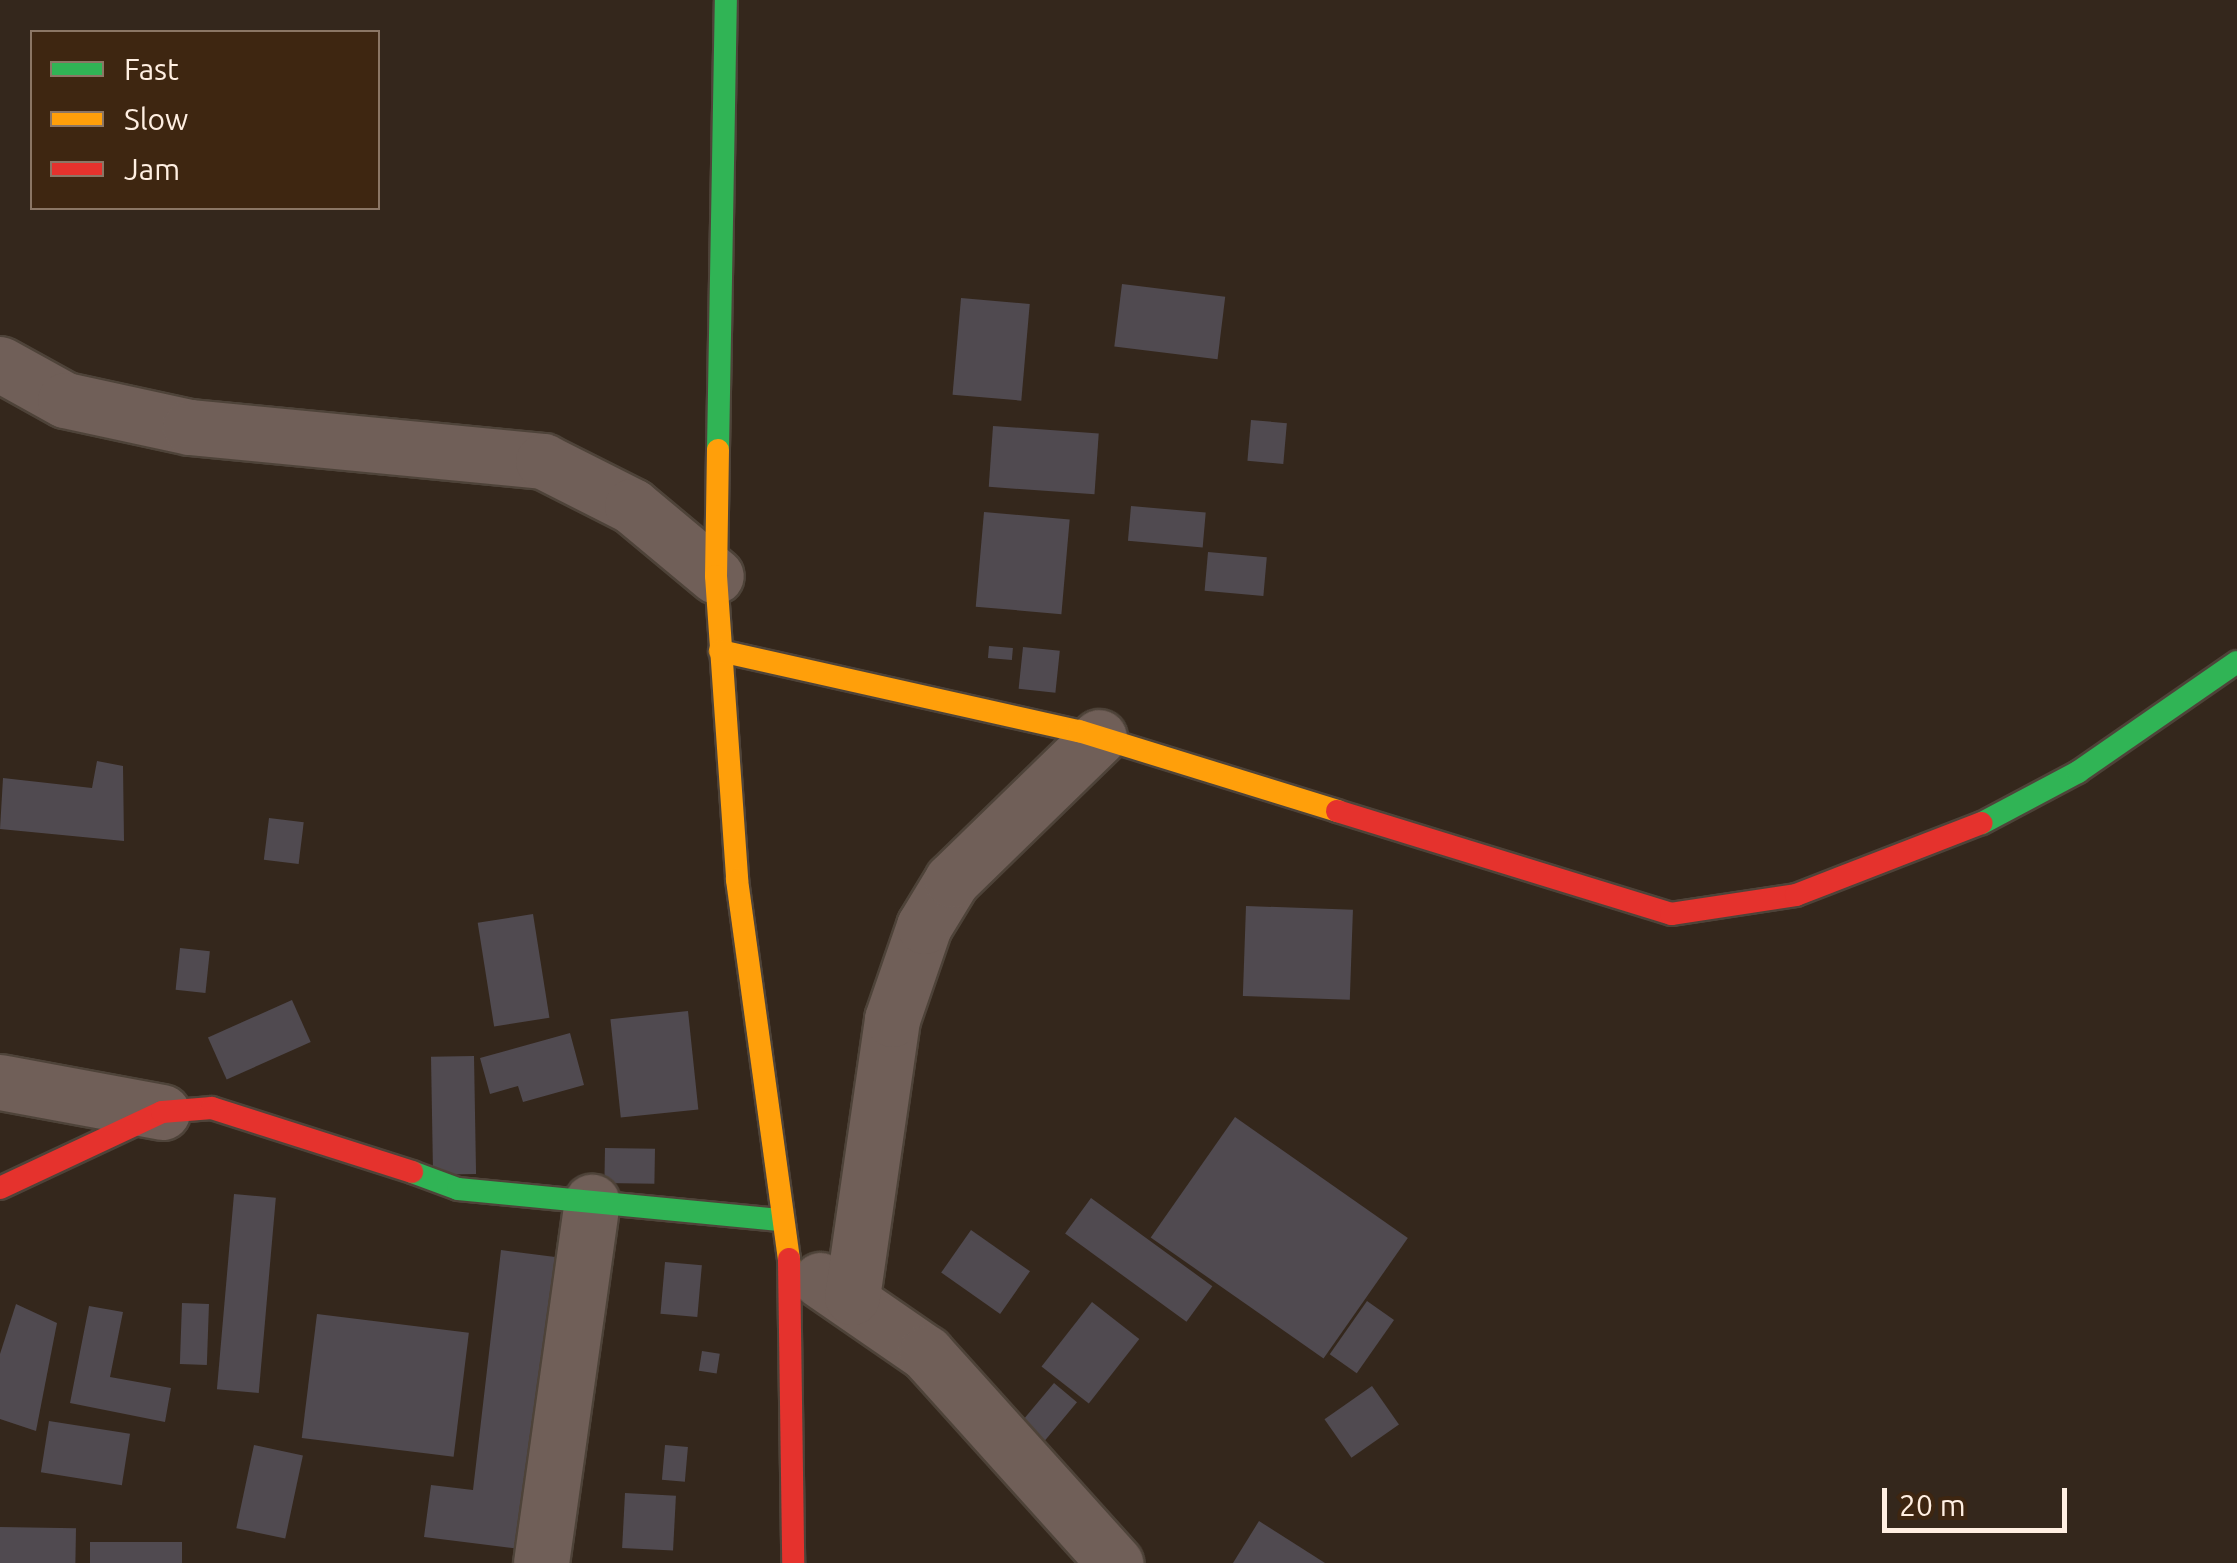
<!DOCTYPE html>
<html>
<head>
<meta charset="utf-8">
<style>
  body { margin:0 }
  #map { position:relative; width:2237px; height:1563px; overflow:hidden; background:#34271c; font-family:Ubuntu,sans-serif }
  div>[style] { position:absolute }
  .building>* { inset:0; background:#504a50; transform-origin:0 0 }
  .roads { filter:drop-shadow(2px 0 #4e4339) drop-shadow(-2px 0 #4e4339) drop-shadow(0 2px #4e4339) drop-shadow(0 -2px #4e4339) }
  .street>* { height:55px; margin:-27.5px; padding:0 27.5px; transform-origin:27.5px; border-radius:27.5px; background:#705f58 }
  .fast>* { height:22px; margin:-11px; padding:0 11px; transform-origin:11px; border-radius:11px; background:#30b455 }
  .slow>* { height:22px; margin:-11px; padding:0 11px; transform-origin:11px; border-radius:11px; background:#ff9f0a }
  .jam>* { height:22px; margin:-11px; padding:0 11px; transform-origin:11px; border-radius:11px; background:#e5322d }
  span { translate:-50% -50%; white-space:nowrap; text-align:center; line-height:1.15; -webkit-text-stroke:8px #3e2611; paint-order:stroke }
  .legend { position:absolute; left:30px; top:30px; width:350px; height:180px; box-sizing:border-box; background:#3e2611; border:2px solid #8b7665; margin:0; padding:12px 18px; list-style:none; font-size:30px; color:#ffefe2 }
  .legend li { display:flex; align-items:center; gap:20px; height:50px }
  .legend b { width:50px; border:2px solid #8b7665 }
  .scale { position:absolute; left:1882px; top:1488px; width:185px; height:45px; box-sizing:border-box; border:5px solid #ffefe2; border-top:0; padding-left:12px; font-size:30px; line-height:35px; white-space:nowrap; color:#ffefe2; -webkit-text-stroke:8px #3e2611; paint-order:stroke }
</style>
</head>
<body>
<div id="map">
  <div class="building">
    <div style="left:1122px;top:284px;width:104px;height:63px;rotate:7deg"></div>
    <div style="left:961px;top:298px;width:69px;height:97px;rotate:5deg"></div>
    <div style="left:1251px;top:420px;width:36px;height:41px;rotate:5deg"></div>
    <div style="left:993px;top:426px;width:106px;height:61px;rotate:4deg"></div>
    <div style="left:1131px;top:506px;width:75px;height:35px;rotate:5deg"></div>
    <div style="left:984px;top:512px;width:86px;height:95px;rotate:5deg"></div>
    <div style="left:1208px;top:552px;width:59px;height:39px;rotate:5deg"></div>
    <div style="left:989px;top:646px;width:24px;height:12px;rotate:5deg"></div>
    <div style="left:1023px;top:647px;width:37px;height:42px;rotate:6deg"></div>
    <div style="clip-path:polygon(97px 761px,123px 766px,124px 841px,0 829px,3px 778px,92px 788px)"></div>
    <div style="left:269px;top:818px;width:35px;height:42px;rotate:7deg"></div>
    <div style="left:1246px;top:906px;width:107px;height:90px;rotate:2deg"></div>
    <div style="left:533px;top:914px;width:105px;height:56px;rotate:81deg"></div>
    <div style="left:180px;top:948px;width:30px;height:42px;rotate:6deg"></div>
    <div style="left:292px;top:1000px;width:46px;height:92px;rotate:66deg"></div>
    <div style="left:688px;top:1011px;width:99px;height:78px;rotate:84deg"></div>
    <div style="clip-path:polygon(570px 1033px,584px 1085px,523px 1102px,518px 1086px,490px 1094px,480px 1058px)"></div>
    <div style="left:474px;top:1056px;width:118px;height:43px;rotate:89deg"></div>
    <div style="left:1235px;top:1117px;width:211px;height:147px;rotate:35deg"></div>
    <div style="left:605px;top:1148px;width:50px;height:35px;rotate:1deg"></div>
    <div style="left:234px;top:1194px;width:42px;height:196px;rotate:5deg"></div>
    <div style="left:1091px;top:1198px;width:150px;height:44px;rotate:36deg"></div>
    <div style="left:971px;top:1230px;width:72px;height:52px;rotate:35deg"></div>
    <div style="clip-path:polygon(501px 1250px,563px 1258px,529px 1550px,424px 1537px,431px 1485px,473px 1490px)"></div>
    <div style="left:665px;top:1262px;width:37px;height:52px;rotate:5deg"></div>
    <div style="left:1367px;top:1301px;width:33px;height:65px;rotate:35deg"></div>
    <div style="left:1092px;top:1302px;width:60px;height:82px;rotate:38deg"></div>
    <div style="left:182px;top:1303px;width:27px;height:61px;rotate:2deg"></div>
    <div style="clip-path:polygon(16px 1304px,57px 1323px,36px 1431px,0 1419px,0 1354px)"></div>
    <div style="clip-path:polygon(89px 1306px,123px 1312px,110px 1377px,171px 1388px,165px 1422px,70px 1403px)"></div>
    <div style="left:317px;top:1314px;width:153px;height:125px;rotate:7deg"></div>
    <div style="left:702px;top:1351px;width:18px;height:20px;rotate:9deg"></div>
    <div style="left:1054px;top:1383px;width:30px;height:56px;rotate:40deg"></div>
    <div style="left:1372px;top:1386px;width:47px;height:58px;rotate:55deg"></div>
    <div style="left:49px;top:1421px;width:82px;height:52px;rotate:9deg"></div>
    <div style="left:254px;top:1445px;width:50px;height:85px;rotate:12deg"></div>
    <div style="left:665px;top:1445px;width:23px;height:35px;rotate:5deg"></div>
    <div style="left:625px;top:1493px;width:51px;height:55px;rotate:3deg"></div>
    <div style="clip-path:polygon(1259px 1521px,1325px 1563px,1233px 1563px)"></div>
    <div style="left:0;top:1527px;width:76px;height:36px;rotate:1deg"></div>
    <div style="left:90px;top:1542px;width:92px;height:21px"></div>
  </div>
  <div class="roads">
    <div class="street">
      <div style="left:0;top:364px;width:74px;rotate:29deg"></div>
      <div style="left:65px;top:400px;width:128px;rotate:12.2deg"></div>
      <div style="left:190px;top:427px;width:355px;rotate:5.5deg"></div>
      <div style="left:543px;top:461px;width:100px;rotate:26.8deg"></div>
      <div style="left:632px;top:506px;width:109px;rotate:39.8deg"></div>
      <div style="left:0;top:1082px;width:165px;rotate:10.5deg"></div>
      <div style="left:820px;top:1280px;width:129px;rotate:34.6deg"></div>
      <div style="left:926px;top:1353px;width:283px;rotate:48deg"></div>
      <div style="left:852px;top:1297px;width:281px;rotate:-81.8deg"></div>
      <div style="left:892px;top:1019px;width:98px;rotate:-71deg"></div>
      <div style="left:924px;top:926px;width:54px;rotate:-58.7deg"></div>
      <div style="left:952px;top:880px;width:205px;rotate:-44.2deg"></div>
      <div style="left:541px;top:1563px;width:365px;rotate:-82deg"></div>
    </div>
    <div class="fast">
      <div style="left:718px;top:450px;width:450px;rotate:-89deg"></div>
      <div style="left:1982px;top:823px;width:109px;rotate:-28deg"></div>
      <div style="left:2078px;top:772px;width:193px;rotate:-34.7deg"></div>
      <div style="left:412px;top:1172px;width:49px;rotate:20.3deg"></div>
      <div style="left:458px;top:1189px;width:323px;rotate:5.5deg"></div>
    </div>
    <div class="slow">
      <div style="left:718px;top:450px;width:126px;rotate:90.9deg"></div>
      <div style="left:716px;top:576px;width:305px;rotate:86deg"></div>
      <div style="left:737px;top:880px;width:383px;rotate:82.2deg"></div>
      <div style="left:720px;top:651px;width:368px;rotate:12.6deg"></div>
      <div style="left:1079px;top:731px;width:270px;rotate:17.2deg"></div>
    </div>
    <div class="jam">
      <div style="left:1337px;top:811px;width:350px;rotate:17.1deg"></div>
      <div style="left:1671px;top:914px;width:126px;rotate:-8.6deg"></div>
      <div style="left:1796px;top:895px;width:199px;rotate:-21.2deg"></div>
      <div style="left:0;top:1188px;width:179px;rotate:-25.1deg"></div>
      <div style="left:162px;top:1112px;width:50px;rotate:-4.6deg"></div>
      <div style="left:212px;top:1108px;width:210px;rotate:17.7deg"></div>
      <div style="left:789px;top:1259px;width:304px;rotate:89.2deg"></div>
    </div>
  </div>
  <ul class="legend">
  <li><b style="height:12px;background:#30b455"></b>Fast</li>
  <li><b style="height:12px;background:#ff9f0a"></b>Slow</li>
  <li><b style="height:12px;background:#e5322d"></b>Jam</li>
  </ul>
  <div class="scale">20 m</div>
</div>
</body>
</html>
